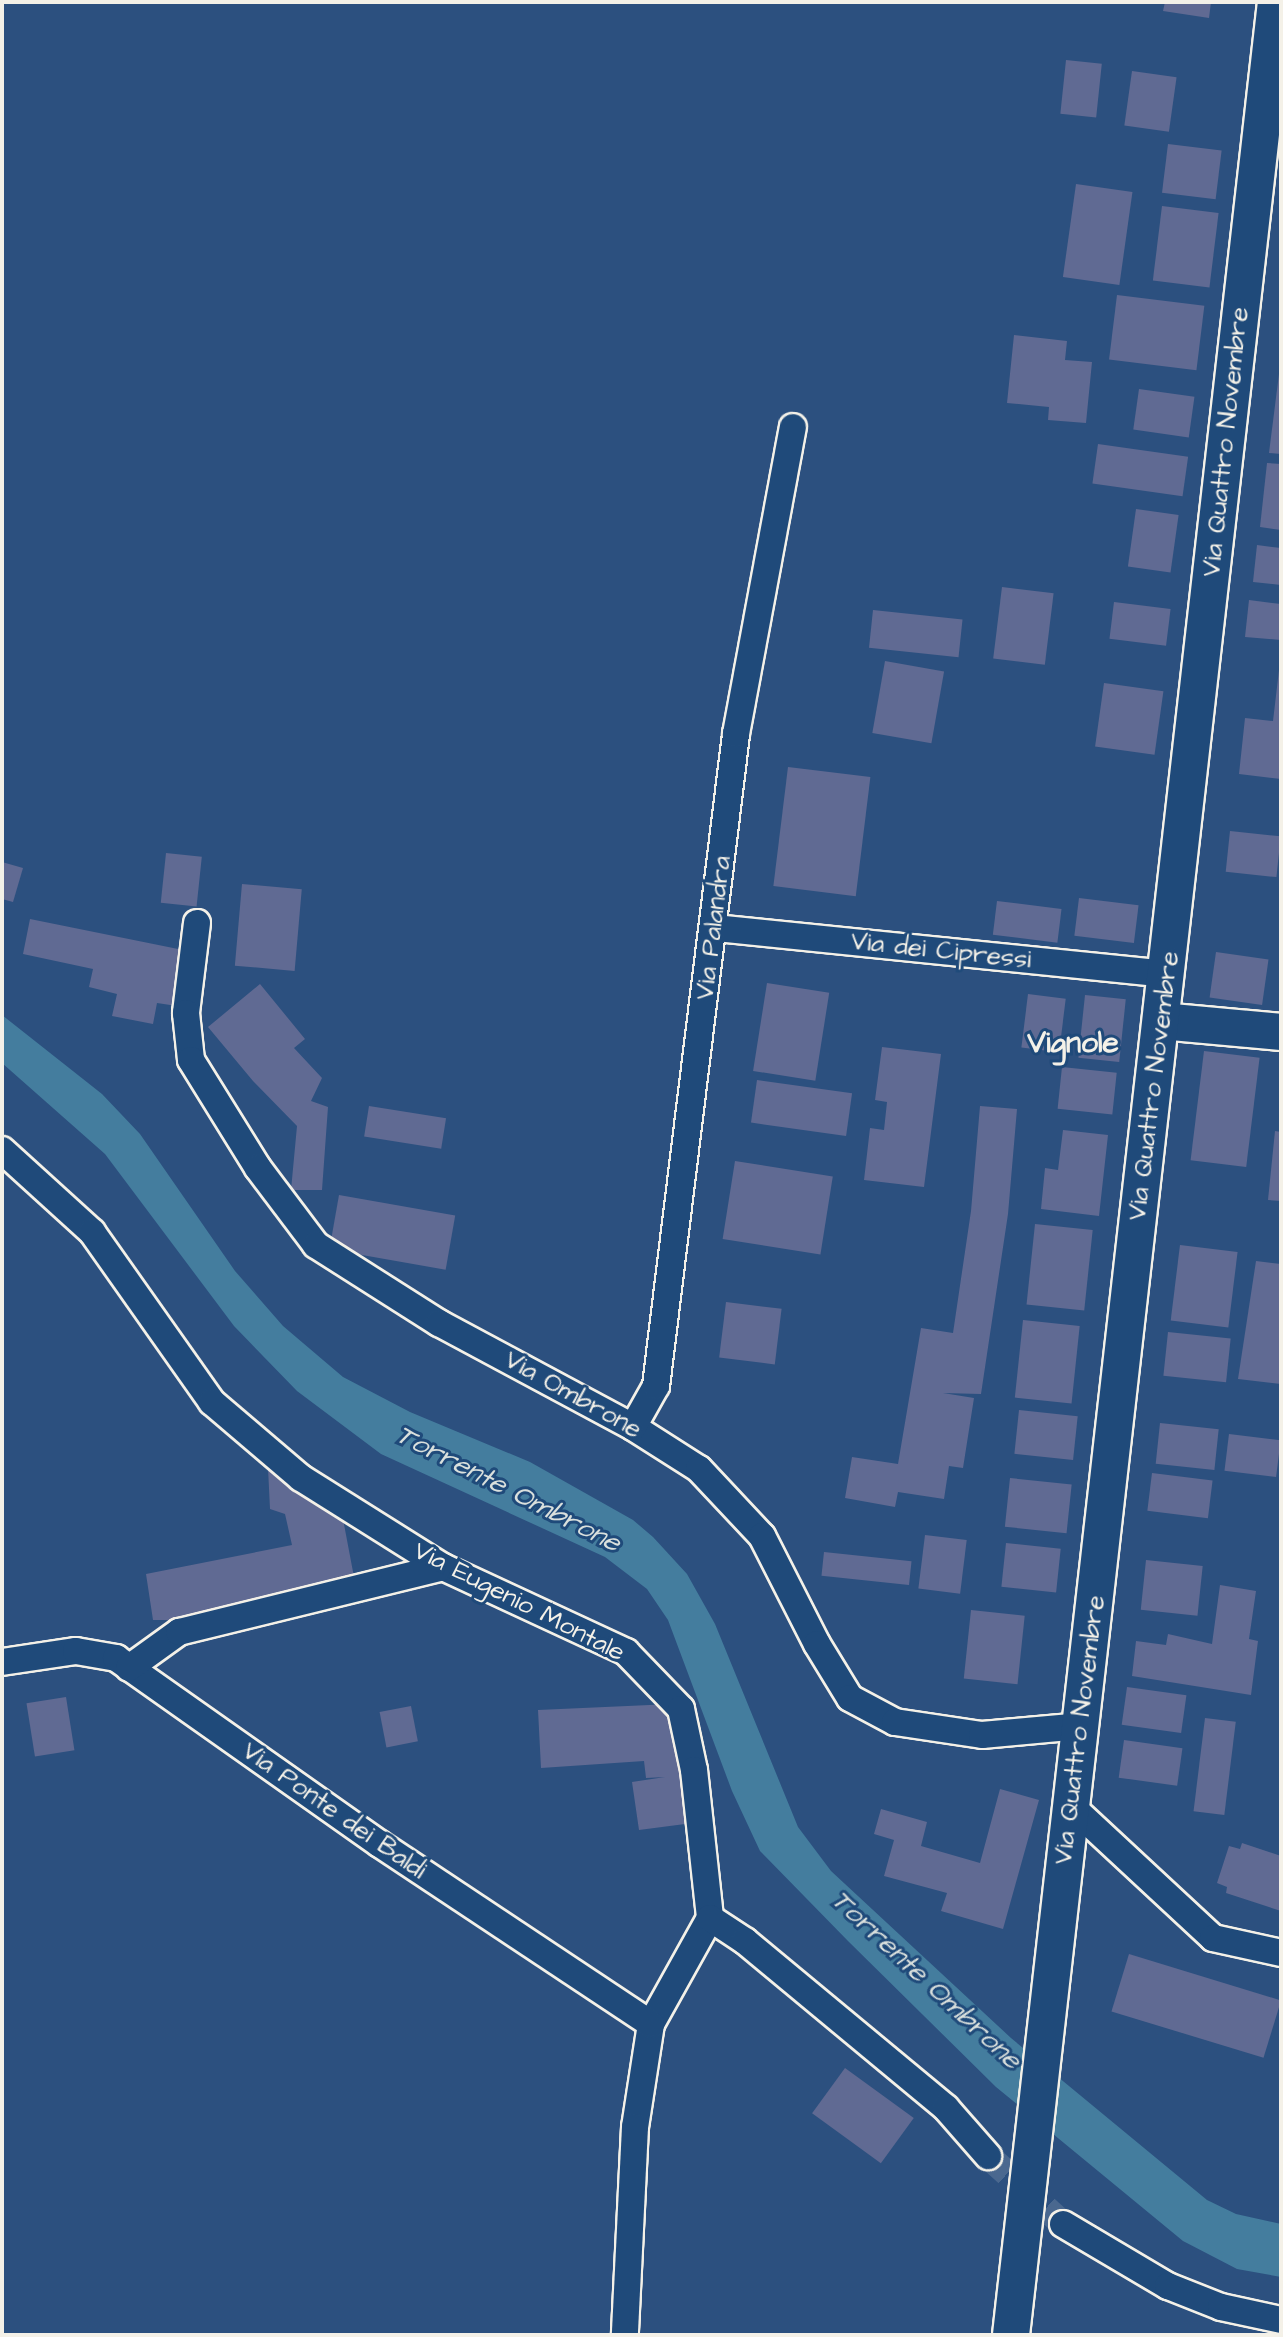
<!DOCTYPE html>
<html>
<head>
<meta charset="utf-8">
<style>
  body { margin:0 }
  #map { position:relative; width:1283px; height:2337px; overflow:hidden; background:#2c507f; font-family:"Architects Daughter",sans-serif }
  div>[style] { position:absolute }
  .water>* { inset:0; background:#447d9e }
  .building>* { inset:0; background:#606a93; transform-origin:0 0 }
  .street-tunnel>* { height:26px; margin-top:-13px; transform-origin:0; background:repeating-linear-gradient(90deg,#4a688f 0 26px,transparent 0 39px) }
  .roads { filter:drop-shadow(2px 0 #f4f1e8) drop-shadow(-2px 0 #f4f1e8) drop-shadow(0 2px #f4f1e8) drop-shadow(0 -2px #f4f1e8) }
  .street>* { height:26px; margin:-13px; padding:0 13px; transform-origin:13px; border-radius:13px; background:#1f4a7a }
  .secondary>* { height:36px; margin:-18px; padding:0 18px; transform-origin:18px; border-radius:18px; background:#1f4a7a }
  span { translate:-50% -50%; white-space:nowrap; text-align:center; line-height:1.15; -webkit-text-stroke:6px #1f4a7a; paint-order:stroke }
  .street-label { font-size:26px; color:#f4f1e8 }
  .water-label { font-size:28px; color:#dae0dd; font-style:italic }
  .quarter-label { font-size:30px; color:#f4f1e8; font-weight:700 }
  .frame { position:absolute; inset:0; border:4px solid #f4f1e8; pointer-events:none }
</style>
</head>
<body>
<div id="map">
  <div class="water">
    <div style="clip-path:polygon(2px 1015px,102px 1094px,140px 1134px,235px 1271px,283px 1326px,343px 1377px,410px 1412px,530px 1462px,633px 1520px,653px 1537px,687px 1574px,715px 1624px,798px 1827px,831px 1871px,1011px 2038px,1207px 2200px,1236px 2214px,1281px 2224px,1281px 2277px,1237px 2269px,1183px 2241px,996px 2087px,848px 1941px,760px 1851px,732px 1791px,668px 1620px,647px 1589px,605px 1557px,381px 1454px,297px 1391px,234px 1326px,105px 1154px,2px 1063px)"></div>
  </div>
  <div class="building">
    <div style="clip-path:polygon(1165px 2px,1211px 2px,1209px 18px,1163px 11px)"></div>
    <div style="left:1066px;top:60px;width:36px;height:54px;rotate:6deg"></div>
    <div style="left:1132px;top:71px;width:45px;height:55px;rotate:8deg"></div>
    <div style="left:1168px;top:144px;width:54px;height:49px;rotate:7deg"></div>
    <div style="left:1076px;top:184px;width:57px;height:94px;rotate:8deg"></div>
    <div style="left:1162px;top:206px;width:57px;height:75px;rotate:7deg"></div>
    <div style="left:1117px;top:295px;width:88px;height:65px;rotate:7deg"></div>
    <div style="clip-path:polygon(1014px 335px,1067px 341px,1065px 360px,1092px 362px,1086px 423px,1048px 420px,1049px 407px,1007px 403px)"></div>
    <div style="clip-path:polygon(1279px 374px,1281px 374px,1281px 454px,1269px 453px)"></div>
    <div style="left:1139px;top:389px;width:56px;height:41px;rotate:8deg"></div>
    <div style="left:1098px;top:444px;width:91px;height:40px;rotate:8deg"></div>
    <div style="clip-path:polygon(1267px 463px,1281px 464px,1281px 530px,1260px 527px)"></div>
    <div style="left:1136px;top:509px;width:43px;height:58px;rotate:8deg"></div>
    <div style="clip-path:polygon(1257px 545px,1281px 548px,1281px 585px,1253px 582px)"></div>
    <div style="left:1002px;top:587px;width:52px;height:72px;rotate:7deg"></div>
    <div style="clip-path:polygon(1249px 600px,1281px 604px,1281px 640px,1245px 637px)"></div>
    <div style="left:1114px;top:602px;width:57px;height:37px;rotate:7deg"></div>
    <div style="left:873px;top:610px;width:90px;height:38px;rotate:6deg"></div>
    <div style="left:885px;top:661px;width:60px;height:73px;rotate:10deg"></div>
    <div style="clip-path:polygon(1279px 670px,1281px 779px,1239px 774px,1245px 718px,1273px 721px)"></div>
    <div style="left:1104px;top:683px;width:60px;height:64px;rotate:8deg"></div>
    <div style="left:788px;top:767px;width:83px;height:120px;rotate:7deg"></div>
    <div style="left:1230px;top:831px;width:51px;height:41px;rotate:6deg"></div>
    <div style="left:166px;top:853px;width:36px;height:50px;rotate:6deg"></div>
    <div style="clip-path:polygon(2px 862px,23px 868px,13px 902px,2px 899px)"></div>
    <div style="left:242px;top:884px;width:60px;height:82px;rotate:5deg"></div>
    <div style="left:1079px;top:898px;width:60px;height:38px;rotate:7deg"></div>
    <div style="left:997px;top:901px;width:65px;height:34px;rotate:7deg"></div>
    <div style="clip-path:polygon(30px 919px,188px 951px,177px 1006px,157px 1003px,153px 1024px,112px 1016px,117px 994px,89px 987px,93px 969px,23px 954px)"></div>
    <div style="left:1216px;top:952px;width:53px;height:46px;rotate:8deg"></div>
    <div style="left:767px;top:983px;width:63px;height:89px;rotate:9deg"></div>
    <div style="clip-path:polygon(260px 984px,305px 1039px,294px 1048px,322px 1078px,311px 1101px,328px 1107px,322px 1190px,291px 1190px,297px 1126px,253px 1081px,208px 1027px)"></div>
    <div style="left:1028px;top:994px;width:38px;height:54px;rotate:7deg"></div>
    <div style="left:1085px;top:995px;width:41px;height:63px;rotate:6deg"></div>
    <div style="clip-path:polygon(882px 1047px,941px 1054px,924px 1187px,864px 1180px,870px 1128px,884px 1130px,887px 1102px,875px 1100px)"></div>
    <div style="left:1204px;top:1051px;width:56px;height:110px;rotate:7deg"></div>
    <div style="left:1062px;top:1067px;width:55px;height:42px;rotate:6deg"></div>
    <div style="left:757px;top:1080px;width:96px;height:43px;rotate:8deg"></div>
    <div style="left:369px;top:1106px;width:78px;height:31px;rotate:9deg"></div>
    <div style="clip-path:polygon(980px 1106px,1017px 1109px,1008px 1214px,981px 1394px,943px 1393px,974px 1398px,963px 1468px,949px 1466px,944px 1499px,898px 1492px,895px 1507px,845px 1498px,852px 1457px,898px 1464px,921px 1328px,953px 1333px,971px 1211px)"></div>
    <div style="clip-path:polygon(1063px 1130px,1108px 1135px,1099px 1216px,1041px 1209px,1045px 1168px,1058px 1170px)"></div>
    <div style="clip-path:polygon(1275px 1131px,1281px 1132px,1281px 1201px,1268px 1200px)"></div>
    <div style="left:735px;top:1161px;width:99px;height:79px;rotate:9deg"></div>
    <div style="left:339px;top:1195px;width:118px;height:55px;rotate:10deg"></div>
    <div style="left:1035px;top:1224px;width:58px;height:81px;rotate:6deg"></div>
    <div style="left:1180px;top:1245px;width:58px;height:76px;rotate:7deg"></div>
    <div style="clip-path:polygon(1256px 1261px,1281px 1264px,1281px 1384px,1238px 1379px)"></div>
    <div style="left:726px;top:1302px;width:56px;height:56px;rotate:7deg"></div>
    <div style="left:1023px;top:1320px;width:57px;height:78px;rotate:6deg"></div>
    <div style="left:1168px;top:1332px;width:63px;height:44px;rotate:6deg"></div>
    <div style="left:1019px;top:1410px;width:59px;height:44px;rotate:6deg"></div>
    <div style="left:1160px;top:1423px;width:59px;height:41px;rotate:6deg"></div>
    <div style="left:1229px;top:1434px;width:52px;height:37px;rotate:7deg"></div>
    <div style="clip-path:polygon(268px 1468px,343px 1519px,354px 1577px,311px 1585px,312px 1592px,186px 1620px,153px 1620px,146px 1574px,292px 1545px,285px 1514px,270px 1509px)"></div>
    <div style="left:1152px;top:1473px;width:61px;height:38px;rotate:7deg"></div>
    <div style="left:1010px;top:1478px;width:62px;height:49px;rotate:6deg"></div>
    <div style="left:925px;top:1535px;width:42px;height:54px;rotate:7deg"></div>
    <div style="left:1006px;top:1543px;width:55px;height:44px;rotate:6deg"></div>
    <div style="left:824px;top:1552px;width:88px;height:24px;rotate:6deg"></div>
    <div style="left:1146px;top:1560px;width:57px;height:50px;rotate:6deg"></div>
    <div style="clip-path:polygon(1220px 1585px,1256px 1591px,1249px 1639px,1258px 1641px,1251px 1695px,1132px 1676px,1136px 1641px,1166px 1645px,1168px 1634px,1212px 1644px)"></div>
    <div style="left:971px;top:1610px;width:54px;height:69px;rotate:6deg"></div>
    <div style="left:1127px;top:1687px;width:60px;height:38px;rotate:8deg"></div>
    <div style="left:66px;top:1697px;width:54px;height:40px;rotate:81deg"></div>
    <div style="clip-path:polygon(672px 1704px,685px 1824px,639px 1830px,632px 1782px,665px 1777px,646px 1778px,644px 1761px,541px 1768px,538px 1710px)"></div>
    <div style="left:411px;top:1706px;width:36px;height:32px;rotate:79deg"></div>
    <div style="left:1205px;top:1718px;width:31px;height:94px;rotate:7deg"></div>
    <div style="left:1124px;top:1740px;width:59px;height:38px;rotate:8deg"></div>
    <div style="clip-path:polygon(1000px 1789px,1039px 1800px,1003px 1929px,941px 1911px,947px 1893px,884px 1876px,894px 1840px,874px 1834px,881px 1809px,927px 1822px,921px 1846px,980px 1863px)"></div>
    <div style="clip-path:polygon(1242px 1843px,1281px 1856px,1281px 1911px,1226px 1893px,1227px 1887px,1217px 1883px,1229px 1846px,1240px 1849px)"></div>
    <div style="left:1129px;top:1954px;width:159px;height:60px;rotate:17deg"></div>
    <div style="left:845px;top:2068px;width:85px;height:56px;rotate:36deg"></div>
  </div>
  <div class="street-tunnel">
    <div style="left:988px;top:2156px;width:101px;rotate:42.2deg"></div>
  </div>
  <div class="roads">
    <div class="street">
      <div style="left:197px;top:923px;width:91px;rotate:97deg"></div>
      <div style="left:186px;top:1013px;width:47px;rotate:83.9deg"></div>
      <div style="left:191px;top:1060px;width:127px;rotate:58.2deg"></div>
      <div style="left:258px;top:1168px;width:96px;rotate:53deg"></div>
      <div style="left:316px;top:1245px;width:146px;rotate:32.4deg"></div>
      <div style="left:439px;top:1323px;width:220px;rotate:28.2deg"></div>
      <div style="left:633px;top:1427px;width:78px;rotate:32.5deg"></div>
      <div style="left:699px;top:1469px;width:92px;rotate:46.8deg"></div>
      <div style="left:762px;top:1536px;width:121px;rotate:63deg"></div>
      <div style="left:817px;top:1644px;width:63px;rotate:58.6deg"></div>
      <div style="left:850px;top:1698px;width:51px;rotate:28.1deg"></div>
      <div style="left:895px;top:1722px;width:88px;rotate:8.5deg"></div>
      <div style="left:982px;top:1735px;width:98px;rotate:-5.2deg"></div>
      <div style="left:715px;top:928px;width:454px;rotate:5.8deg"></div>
      <div style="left:2px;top:1150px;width:122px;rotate:42.3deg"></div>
      <div style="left:92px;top:1232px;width:208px;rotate:54.8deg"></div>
      <div style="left:212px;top:1402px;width:117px;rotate:40.5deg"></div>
      <div style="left:301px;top:1478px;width:168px;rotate:32.1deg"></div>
      <div style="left:443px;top:1567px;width:202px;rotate:24.9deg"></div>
      <div style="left:626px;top:1652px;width:79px;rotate:46deg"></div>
      <div style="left:681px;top:1709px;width:62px;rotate:78deg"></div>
      <div style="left:694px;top:1770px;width:149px;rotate:83.8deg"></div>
      <div style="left:710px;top:1918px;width:121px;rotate:119.1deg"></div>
      <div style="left:651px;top:2024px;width:104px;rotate:98.8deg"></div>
      <div style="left:635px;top:2127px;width:208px;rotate:92.8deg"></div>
      <div style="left:633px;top:1427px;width:47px;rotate:-60.7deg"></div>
      <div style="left:656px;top:1386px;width:657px;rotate:-83deg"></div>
      <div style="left:736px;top:734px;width:312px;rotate:-79.5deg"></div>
      <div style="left:2px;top:1662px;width:75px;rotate:-8.5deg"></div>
      <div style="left:76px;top:1651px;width:41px;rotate:9.9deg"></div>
      <div style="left:116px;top:1658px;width:323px;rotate:35.2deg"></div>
      <div style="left:380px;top:1844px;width:325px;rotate:33.6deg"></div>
      <div style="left:129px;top:1668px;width:62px;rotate:-35.8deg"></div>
      <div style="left:179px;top:1632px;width:272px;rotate:-13.8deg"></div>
      <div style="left:1071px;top:1806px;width:194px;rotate:42.9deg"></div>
      <div style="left:1213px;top:1938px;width:70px;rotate:12.4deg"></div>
      <div style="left:710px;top:1918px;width:42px;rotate:33.3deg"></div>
      <div style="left:745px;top:1941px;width:261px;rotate:39.7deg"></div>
      <div style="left:946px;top:2108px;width:64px;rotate:48.8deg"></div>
      <div style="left:1063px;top:2224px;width:122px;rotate:30.6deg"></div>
      <div style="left:1168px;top:2286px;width:57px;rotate:21.6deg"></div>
      <div style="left:1221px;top:2307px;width:61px;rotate:12.2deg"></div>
    </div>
    <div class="secondary">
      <div style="left:1161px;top:1021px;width:121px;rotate:5.2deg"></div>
      <div style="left:1011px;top:2335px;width:2348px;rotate:-83.52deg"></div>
    </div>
  </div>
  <div class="street-label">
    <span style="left:1226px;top:442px;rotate:-84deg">Via Quattro Novembre</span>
    <span style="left:714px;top:928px;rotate:-83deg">Via Palandra</span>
    <span style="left:941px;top:951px;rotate:6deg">Via dei Cipressi</span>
    <span style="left:1154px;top:1086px;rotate:-83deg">Via Quattro Novembre</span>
    <span style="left:573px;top:1395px;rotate:29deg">Via Ombrone</span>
    <span style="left:519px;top:1602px;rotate:27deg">Via Eugenio Montale</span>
    <span style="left:1080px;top:1730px;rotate:-83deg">Via Quattro Novembre</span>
    <span style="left:334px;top:1811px;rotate:35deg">Via Ponte dei Baldi</span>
  </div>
  <div class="water-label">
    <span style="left:508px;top:1489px;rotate:27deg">Torrente Ombrone</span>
    <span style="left:926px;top:1980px;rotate:43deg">Torrente Ombrone</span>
  </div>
  <div class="quarter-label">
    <span style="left:1073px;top:1043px">Vignole</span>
  </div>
  <div class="frame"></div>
</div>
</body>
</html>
